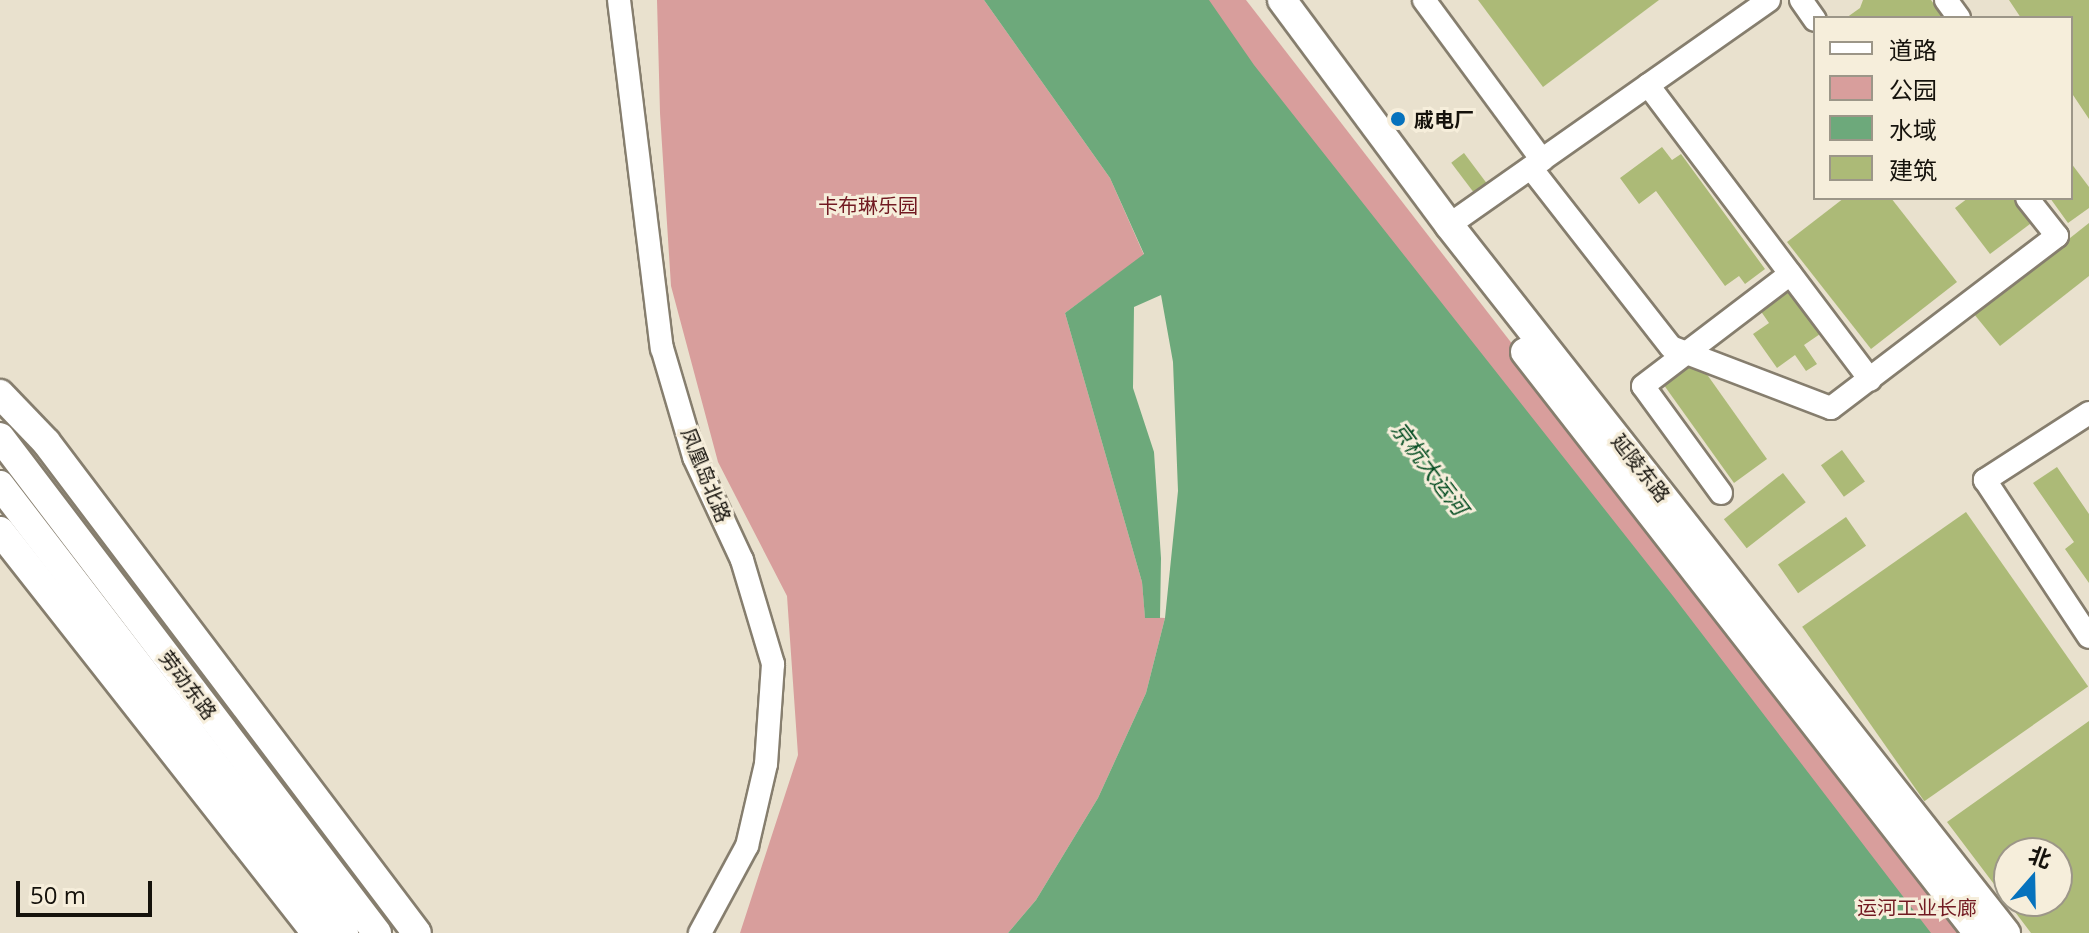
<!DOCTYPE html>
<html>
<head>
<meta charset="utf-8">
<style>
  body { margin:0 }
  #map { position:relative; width:2089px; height:933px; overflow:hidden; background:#e9e1ce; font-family:"Open Sans","Noto Sans SC",sans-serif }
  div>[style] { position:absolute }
  .green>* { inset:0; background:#d89e9c }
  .water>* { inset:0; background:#6da97b }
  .building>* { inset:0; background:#acba77; transform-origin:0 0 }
  .roads { filter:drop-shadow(2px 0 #867e6e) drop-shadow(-2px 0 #867e6e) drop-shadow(0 2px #867e6e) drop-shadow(0 -2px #867e6e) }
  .minor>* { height:22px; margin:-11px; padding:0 11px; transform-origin:11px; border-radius:11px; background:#fff }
  .major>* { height:28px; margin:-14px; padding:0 14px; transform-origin:14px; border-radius:14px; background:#fff }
  .dots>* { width:22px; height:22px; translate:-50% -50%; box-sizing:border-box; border:4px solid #f6eedb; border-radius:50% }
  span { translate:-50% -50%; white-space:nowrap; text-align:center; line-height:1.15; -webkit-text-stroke:6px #f6eedb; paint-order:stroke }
  .poi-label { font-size:20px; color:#15120c; font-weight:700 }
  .left { translate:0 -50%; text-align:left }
  .park-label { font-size:20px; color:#721a22 }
  .street-label { font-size:20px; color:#15120c }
  .water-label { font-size:22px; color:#064e23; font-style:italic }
  .legend { position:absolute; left:1813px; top:16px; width:260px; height:184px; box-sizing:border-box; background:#f6eedb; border:2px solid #9c9688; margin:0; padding:10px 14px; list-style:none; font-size:24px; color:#15120c }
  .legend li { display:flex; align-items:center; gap:16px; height:40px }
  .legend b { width:40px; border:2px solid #9c9688 }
  .north { position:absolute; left:1993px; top:837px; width:80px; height:80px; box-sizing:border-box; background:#f6eedb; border:2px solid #9c9688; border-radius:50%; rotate:20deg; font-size:22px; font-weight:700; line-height:32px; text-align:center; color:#15120c }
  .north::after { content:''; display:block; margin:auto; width:28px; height:36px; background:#0672bd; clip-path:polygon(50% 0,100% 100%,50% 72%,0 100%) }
  .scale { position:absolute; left:16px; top:881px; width:136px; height:36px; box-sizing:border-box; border:4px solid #15120c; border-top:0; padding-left:10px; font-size:24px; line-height:28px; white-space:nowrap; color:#15120c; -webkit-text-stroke:6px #f6eedb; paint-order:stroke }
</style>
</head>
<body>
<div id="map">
  <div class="green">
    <div style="clip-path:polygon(657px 0,984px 0,1110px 178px,1144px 255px,1065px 313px,1142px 582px,1145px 617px,1165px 618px,1146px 693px,1098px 798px,1036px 900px,1008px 933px,740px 933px,798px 755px,787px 596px,718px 462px,671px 286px,660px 113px)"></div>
    <div style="clip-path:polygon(1204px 0,1246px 0,1968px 933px,1907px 933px)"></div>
  </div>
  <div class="water">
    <div style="clip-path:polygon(984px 0,1209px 0,1254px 65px,1673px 596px,1931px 933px,1008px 933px,1036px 900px,1098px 798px,1146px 693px,1165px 618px,1178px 491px,1173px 362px,1161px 295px,1134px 307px,1133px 388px,1154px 452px,1161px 558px,1160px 618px,1145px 618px,1142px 582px,1065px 313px,1144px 254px,1110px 178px)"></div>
  </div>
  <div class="building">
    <div style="clip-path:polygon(1478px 0,1659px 0,1543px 87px)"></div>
    <div style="clip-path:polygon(1863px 0,1931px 0,1944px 18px,1846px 18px,1860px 8px)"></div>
    <div style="clip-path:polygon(2009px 0,2089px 0,2089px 119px,2071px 92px,2071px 18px,2021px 18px)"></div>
    <div style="clip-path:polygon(1662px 147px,1672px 160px,1681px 154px,1765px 269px,1745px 284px,1739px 276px,1725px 286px,1656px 191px,1639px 204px,1620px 178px)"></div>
    <div style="left:1464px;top:153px;width:39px;height:16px;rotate:53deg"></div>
    <div style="clip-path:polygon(2071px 163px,2089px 187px,2089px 208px,2068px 223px,2050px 198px,2071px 198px)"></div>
    <div style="clip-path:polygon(1844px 198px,1891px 198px,1957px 282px,1871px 349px,1787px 242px)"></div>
    <div style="clip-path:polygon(1968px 198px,2017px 198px,2034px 221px,1990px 254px,1955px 208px)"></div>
    <div style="clip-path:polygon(2089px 223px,2089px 276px,2000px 346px,1974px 314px)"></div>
    <div style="clip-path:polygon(1792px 288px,1823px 332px,1804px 345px,1817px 364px,1806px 371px,1795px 355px,1777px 368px,1753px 334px,1769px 323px,1760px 310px)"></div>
    <div style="clip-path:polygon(1687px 363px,1701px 366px,1767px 459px,1734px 483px,1661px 381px)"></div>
    <div style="left:1842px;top:450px;width:39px;height:26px;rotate:54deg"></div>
    <div style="clip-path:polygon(2057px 467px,2089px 514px,2089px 583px,2065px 549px,2074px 542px,2033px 483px)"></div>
    <div style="left:1783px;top:473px;width:37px;height:75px;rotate:52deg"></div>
    <div style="left:1966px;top:512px;width:213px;height:200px;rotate:55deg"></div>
    <div style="left:1846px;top:517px;width:35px;height:83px;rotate:55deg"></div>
    <div style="clip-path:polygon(evenodd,2089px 721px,2089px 933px,2031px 933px,1947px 822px,2089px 721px,2009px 853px,2057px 853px,2057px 901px,2009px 901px,2009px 853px)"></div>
  </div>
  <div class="roads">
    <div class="minor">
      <div style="left:619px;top:0;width:351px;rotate:83deg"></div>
      <div style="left:662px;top:348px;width:114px;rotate:73.6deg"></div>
      <div style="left:694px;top:457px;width:114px;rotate:65deg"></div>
      <div style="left:742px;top:560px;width:109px;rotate:73.4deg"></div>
      <div style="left:773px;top:664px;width:100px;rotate:94deg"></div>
      <div style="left:766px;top:764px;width:84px;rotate:103deg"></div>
      <div style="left:747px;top:846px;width:99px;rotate:118.4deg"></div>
      <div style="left:1424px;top:0;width:199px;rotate:53.6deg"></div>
      <div style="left:1801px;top:0;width:24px;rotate:55deg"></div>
      <div style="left:1946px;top:0;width:22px;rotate:54deg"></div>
      <div style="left:1648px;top:85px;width:369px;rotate:53deg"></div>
      <div style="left:1531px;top:168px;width:227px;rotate:52deg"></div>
      <div style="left:1671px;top:347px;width:171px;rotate:20.9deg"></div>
      <div style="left:1831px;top:408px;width:284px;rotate:-37.3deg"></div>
      <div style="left:2057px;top:236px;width:48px;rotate:-128.3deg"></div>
      <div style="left:1449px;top:225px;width:391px;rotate:-35.1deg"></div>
      <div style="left:2089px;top:413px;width:124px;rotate:147.2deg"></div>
      <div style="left:1985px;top:480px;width:188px;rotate:56.5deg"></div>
      <div style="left:1721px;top:493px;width:132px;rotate:-126.1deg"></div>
      <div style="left:1643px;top:386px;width:185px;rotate:-37.3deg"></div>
    </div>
    <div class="major">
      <div style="left:1282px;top:0;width:280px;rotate:53.4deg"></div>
      <div style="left:1449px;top:225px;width:901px;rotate:51.81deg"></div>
      <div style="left:1525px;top:352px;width:737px;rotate:52.06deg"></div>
      <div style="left:0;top:394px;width:66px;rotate:46.2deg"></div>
      <div style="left:46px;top:442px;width:615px;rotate:52.93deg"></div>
      <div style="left:0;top:437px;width:623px;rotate:52.76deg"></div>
      <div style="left:0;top:485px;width:565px;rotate:52.48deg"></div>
      <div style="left:0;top:531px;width:511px;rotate:51.83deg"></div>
    </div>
  </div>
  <div class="dots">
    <div style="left:1398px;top:119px;background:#0672bd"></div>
  </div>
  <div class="poi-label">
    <span class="left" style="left:1414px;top:119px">戚电厂</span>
  </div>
  <div class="park-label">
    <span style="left:868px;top:205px">卡布琳乐园</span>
    <span style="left:1917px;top:907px">运河工业长廊</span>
  </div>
  <div class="street-label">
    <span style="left:1641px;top:468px;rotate:52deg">延陵东路</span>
    <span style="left:706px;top:475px;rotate:68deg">凤凰岛北路</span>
    <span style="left:188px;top:685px;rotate:53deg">劳动东路</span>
  </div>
  <div class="water-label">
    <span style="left:1430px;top:468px;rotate:53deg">京杭大运河</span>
  </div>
  <ul class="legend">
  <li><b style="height:10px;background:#fff"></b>道路</li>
  <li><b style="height:22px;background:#d89e9c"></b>公园</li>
  <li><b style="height:22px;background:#6da97b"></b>水域</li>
  <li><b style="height:22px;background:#acba77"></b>建筑</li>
  </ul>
  <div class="north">北</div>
  <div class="scale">50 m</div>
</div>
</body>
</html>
